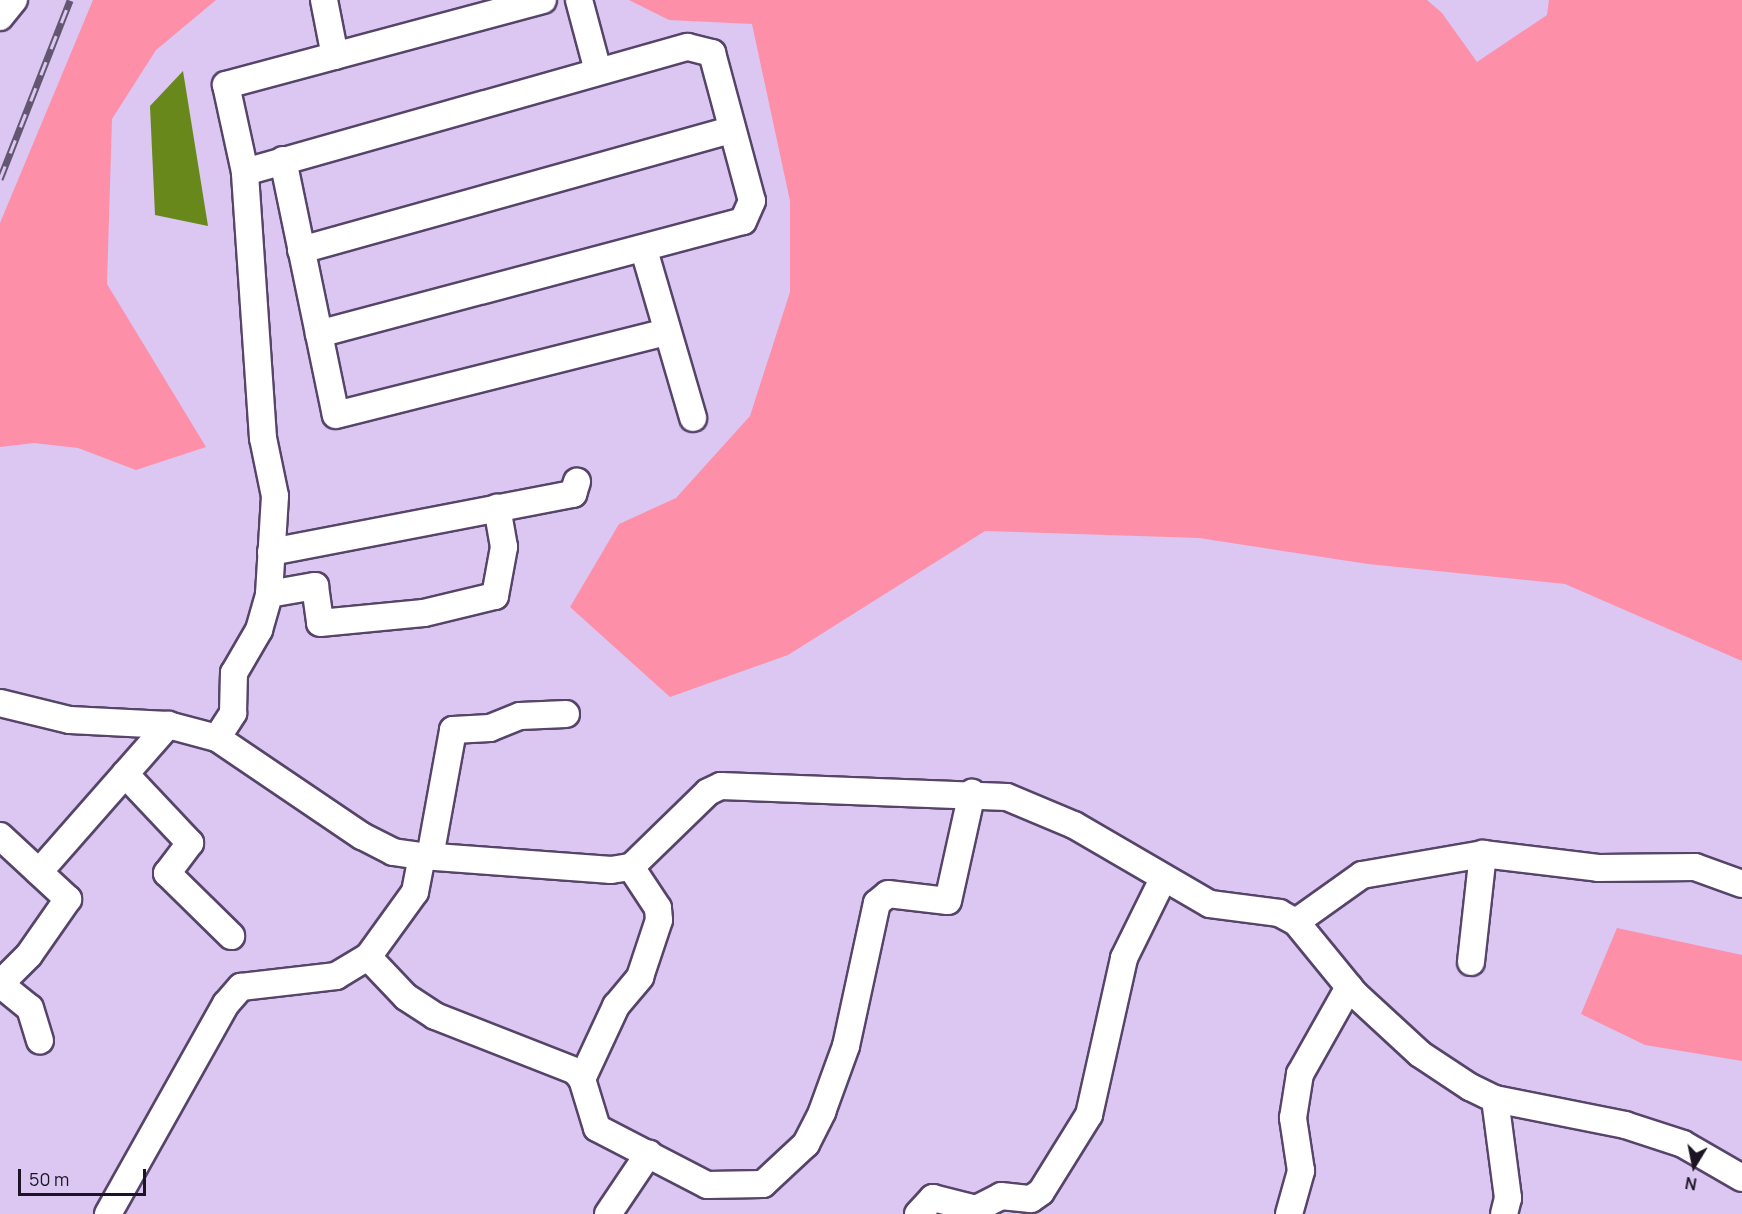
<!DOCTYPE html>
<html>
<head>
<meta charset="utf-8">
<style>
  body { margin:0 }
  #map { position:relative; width:1742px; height:1214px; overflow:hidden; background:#dbc7f2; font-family:Manrope,sans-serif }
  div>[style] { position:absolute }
  .green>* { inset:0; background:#fd8fa9 }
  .water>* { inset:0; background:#68881c }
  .roads { filter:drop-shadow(2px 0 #564569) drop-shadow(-2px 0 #564569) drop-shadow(0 2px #564569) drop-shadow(0 -2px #564569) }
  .minor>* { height:26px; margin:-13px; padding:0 13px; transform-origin:13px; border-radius:13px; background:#fff }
  .rail>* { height:7px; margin-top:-3.5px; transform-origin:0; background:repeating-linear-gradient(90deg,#dbc7f2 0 14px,#635670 0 28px); box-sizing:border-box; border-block:2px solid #635670 }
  span { translate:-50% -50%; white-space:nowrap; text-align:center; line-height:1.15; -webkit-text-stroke:4.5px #dbc7f2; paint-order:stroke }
  .north { position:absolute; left:1664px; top:1136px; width:60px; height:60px; -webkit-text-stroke:4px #dbc7f2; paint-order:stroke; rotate:190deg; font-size:16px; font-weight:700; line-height:24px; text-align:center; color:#1c1424 }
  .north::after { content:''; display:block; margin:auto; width:21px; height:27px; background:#1c1424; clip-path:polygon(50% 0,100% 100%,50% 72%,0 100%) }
  .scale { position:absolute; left:18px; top:1169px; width:128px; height:27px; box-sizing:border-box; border:3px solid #1c1424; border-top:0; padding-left:8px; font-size:18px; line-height:21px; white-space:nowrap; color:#1c1424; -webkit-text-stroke:4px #dbc7f2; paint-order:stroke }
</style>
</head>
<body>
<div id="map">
  <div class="green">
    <div style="clip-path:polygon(93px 0,216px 0,156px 50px,112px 119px,107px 284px,206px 447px,136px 470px,78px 448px,34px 443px,0 447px,0 223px)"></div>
    <div style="clip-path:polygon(629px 0,1427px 0,1442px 13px,1477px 62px,1547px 15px,1549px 0,1742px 0,1742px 661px,1565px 584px,1368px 564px,1199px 538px,985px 531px,788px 655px,670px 697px,570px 607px,619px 524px,676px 498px,750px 416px,790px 292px,790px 201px,752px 24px,669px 20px)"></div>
    <div style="clip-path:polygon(1617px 928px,1742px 955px,1742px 1061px,1645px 1045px,1581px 1014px)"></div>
  </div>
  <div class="water">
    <div style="clip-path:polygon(183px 71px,208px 226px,155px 215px,150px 106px)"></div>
  </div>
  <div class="roads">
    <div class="minor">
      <div style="left:324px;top:0;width:57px;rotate:78.9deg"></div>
      <div style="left:579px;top:0;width:73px;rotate:75deg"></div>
      <div style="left:0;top:17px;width:22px;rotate:-51deg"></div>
      <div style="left:283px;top:160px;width:260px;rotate:78.3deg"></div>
      <div style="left:336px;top:415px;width:341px;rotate:-14.1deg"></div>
      <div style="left:245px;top:172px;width:460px;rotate:-15.8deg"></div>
      <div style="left:688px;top:47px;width:25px;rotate:14deg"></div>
      <div style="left:712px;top:53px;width:153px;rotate:74.9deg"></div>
      <div style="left:752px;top:201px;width:22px;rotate:114deg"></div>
      <div style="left:743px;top:221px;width:439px;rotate:165.1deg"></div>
      <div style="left:301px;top:250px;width:446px;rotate:-15.6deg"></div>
      <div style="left:644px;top:250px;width:175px;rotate:73.7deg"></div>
      <div style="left:271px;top:552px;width:308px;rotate:-10.9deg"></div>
      <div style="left:573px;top:494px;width:13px;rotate:-72deg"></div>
      <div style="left:269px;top:594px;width:47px;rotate:-9.9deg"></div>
      <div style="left:315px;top:586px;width:37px;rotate:82deg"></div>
      <div style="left:320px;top:623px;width:104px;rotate:-5.5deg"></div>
      <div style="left:424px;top:613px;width:73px;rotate:-13.5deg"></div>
      <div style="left:495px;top:596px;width:50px;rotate:-79.6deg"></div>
      <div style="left:504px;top:547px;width:40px;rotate:-100deg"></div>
      <div style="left:0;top:703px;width:72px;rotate:13.7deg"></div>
      <div style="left:70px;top:720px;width:98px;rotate:2.9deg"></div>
      <div style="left:168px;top:725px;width:51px;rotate:14.9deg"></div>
      <div style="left:217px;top:738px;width:175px;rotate:34.1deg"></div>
      <div style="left:362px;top:836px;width:35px;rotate:27deg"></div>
      <div style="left:393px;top:852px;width:29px;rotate:8deg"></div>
      <div style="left:422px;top:856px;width:190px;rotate:4.2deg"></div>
      <div style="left:611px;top:870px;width:20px;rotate:-9deg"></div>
      <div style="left:631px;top:867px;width:107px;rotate:-44.2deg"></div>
      <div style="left:708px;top:792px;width:14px;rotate:-25deg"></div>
      <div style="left:721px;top:786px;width:286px;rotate:2.2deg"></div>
      <div style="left:1007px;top:797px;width:73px;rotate:22.7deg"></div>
      <div style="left:1074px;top:825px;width:157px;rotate:30.2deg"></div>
      <div style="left:1210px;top:904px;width:70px;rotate:7.4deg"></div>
      <div style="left:1279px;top:913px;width:19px;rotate:28deg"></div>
      <div style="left:1296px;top:922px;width:93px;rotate:50.7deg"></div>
      <div style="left:1355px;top:994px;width:88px;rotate:42.7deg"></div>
      <div style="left:1420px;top:1054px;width:60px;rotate:33.4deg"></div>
      <div style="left:1470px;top:1087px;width:28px;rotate:26deg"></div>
      <div style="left:1495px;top:1099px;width:133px;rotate:11.3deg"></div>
      <div style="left:1625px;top:1125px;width:61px;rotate:18.1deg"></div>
      <div style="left:1683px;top:1144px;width:68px;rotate:30deg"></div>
      <div style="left:217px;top:738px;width:30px;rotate:-57deg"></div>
      <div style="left:233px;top:713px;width:40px;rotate:-88.6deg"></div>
      <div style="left:234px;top:673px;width:50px;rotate:-59.8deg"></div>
      <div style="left:259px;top:630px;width:37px;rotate:-74deg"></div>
      <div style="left:269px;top:594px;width:98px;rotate:-86.5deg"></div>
      <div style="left:275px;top:496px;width:59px;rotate:-101.7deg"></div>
      <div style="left:263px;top:438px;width:267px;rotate:-93.9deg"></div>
      <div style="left:245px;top:172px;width:89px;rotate:-102.3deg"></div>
      <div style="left:226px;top:85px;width:328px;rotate:-15deg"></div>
      <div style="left:125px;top:774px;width:95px;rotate:46.7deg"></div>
      <div style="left:190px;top:843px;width:38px;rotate:127deg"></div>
      <div style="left:167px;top:873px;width:90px;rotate:44.5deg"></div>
      <div style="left:0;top:836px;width:93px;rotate:42.8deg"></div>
      <div style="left:68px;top:899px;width:68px;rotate:124.9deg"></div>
      <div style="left:29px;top:955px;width:41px;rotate:135deg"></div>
      <div style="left:430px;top:857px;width:129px;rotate:-79.7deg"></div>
      <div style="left:453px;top:730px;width:37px;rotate:-3deg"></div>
      <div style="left:490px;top:728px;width:32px;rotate:-22deg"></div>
      <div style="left:520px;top:716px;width:46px;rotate:-2.5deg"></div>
      <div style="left:39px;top:872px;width:196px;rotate:-48.7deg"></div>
      <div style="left:1296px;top:922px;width:81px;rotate:-35.5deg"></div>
      <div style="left:1362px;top:875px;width:123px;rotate:-9.8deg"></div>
      <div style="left:1483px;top:854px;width:116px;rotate:6.9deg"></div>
      <div style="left:1598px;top:868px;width:97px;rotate:-0.6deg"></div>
      <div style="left:1695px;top:867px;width:50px;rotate:19.9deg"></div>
      <div style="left:368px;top:957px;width:55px;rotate:46.5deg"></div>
      <div style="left:406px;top:997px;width:35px;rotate:33deg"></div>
      <div style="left:435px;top:1016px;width:150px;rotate:21.4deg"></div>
      <div style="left:575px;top:1071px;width:11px;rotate:49deg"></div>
      <div style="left:582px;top:1079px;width:51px;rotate:73deg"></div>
      <div style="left:597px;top:1128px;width:124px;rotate:27.4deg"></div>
      <div style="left:707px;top:1185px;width:56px;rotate:-1deg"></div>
      <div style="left:763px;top:1184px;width:59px;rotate:-42.9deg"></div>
      <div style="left:806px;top:1144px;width:36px;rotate:-63deg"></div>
      <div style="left:822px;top:1112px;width:70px;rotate:-70deg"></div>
      <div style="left:846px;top:1046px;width:146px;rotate:-77.8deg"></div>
      <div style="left:877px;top:903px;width:14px;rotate:-39deg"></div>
      <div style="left:888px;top:894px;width:60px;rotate:6.7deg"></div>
      <div style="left:948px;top:901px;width:111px;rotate:-77.5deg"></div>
      <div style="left:1471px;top:962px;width:109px;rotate:-83.7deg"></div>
      <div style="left:0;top:984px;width:38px;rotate:39deg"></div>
      <div style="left:30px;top:1008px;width:34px;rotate:73deg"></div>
      <div style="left:582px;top:1079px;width:81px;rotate:-65deg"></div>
      <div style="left:616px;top:1006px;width:38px;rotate:-50deg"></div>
      <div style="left:640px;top:977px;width:60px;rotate:-71.6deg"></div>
      <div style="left:659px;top:920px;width:12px;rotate:-95deg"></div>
      <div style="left:658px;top:908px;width:49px;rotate:-123.4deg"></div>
      <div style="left:1495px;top:1099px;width:100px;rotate:82.5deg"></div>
      <div style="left:1508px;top:1198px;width:16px;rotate:104deg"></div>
      <div style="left:108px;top:1214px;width:241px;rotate:-60.7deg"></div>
      <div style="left:226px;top:1004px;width:23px;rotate:-49deg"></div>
      <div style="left:241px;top:987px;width:96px;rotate:-6.6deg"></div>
      <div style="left:336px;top:976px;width:37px;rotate:-31deg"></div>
      <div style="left:368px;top:957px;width:80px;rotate:-54.1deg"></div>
      <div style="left:415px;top:892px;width:37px;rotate:-79deg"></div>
      <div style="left:608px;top:1214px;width:73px;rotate:-56.1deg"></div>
      <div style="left:918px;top:1214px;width:22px;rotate:-47deg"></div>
      <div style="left:933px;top:1198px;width:44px;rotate:14.3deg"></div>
      <div style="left:976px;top:1209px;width:28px;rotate:-27deg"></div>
      <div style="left:1001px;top:1196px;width:30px;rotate:6deg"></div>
      <div style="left:1031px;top:1199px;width:12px;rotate:-35deg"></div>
      <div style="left:1041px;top:1192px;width:91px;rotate:-58.1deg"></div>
      <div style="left:1089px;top:1115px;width:161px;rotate:-77.4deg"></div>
      <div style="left:1124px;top:958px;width:88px;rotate:-63.7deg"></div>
      <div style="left:1289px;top:1214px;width:45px;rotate:-74.4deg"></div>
      <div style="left:1301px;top:1171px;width:54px;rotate:-98.6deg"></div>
      <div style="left:1293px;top:1118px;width:45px;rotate:-81deg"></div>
      <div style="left:1300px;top:1074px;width:100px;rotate:-60.6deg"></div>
    </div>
  </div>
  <div class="rail">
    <div style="left:0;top:179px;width:192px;rotate:-68.6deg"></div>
  </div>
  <div class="north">N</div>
  <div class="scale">50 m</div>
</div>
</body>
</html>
